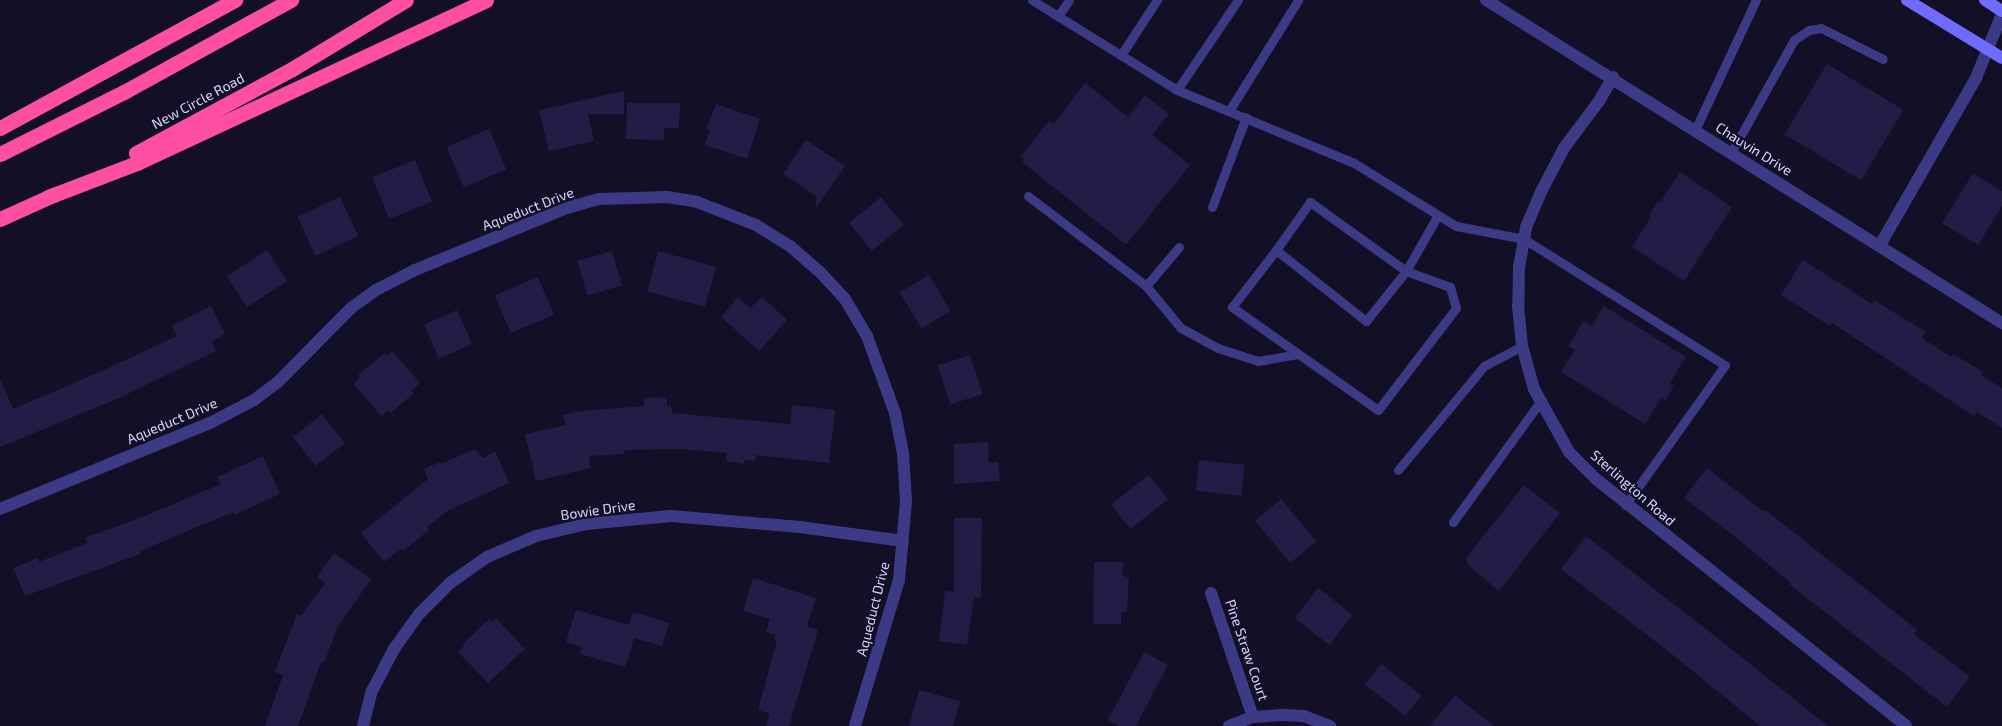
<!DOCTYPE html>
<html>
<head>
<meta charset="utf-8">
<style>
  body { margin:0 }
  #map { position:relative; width:2002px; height:726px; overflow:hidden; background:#130f26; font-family:"Exo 2",sans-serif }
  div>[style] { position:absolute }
  .building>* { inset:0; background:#241b47; transform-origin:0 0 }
  .lane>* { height:9px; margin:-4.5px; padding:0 4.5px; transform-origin:4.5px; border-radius:4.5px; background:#3d3a85 }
  .street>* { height:12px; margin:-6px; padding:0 6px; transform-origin:6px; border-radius:6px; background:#3d3a85 }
  .secondary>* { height:12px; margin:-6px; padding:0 6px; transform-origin:6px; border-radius:6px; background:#6f6bff }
  .highway>* { height:15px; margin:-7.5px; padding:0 7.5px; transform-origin:7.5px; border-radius:7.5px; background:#ff4fa3 }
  span { translate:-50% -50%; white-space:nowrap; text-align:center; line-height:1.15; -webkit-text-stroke:4.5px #130f26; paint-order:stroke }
  .street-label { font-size:14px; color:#d9d4ff }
</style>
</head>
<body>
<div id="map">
  <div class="building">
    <div style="left:1827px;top:64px;width:89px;height:82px;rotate:31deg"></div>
    <div style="clip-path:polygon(1085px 83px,1128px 117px,1145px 95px,1169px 114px,1152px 135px,1190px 165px,1126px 245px,1022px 162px,1025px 159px,1021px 156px,1049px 121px,1054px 124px)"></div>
    <div style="clip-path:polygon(624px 91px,624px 114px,588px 114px,594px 141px,549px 151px,539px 110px)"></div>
    <div style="clip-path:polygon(627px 103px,680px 103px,679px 128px,664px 128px,664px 140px,626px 139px)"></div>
    <div style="clip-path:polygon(716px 104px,760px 119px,747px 159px,705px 145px,710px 129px,706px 129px)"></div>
    <div style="left:489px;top:129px;width:44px;height:46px;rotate:67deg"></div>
    <div style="clip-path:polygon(806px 140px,845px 166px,816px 208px,816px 196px,783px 174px)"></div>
    <div style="left:415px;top:160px;width:45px;height:46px;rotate:68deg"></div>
    <div style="clip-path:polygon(1680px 172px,1732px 207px,1684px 281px,1632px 247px,1651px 217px,1649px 215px,1658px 201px,1660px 203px)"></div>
    <div style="clip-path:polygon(1973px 173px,2002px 191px,2002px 206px,1978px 245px,1942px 223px)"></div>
    <div style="left:340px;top:197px;width:43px;height:47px;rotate:65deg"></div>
    <div style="left:881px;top:197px;width:36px;height:41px;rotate:51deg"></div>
    <div style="left:267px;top:250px;width:37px;height:48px;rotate:57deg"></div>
    <div style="left:612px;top:251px;width:36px;height:36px;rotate:74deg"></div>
    <div style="left:658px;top:251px;width:60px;height:42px;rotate:15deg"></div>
    <div style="clip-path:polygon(1803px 260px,1872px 304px,1874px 300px,1926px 332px,1922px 338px,1951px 357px,1953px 354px,1983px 372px,1981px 375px,2002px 388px,2002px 428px,1977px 412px,1974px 416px,1832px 323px,1830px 326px,1781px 295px)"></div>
    <div style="left:929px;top:275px;width:42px;height:34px;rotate:59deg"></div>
    <div style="left:538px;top:277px;width:41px;height:47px;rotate:67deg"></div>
    <div style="clip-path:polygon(738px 297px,750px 308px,762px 297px,787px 320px,759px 351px,721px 317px)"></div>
    <div style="clip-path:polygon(211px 306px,225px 334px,212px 342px,216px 351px,117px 399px,0 447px,0 378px,13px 409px,104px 370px,177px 336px,172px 326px)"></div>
    <div style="clip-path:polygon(1604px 306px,1686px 357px,1670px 383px,1674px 386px,1665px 401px,1661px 398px,1645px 424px,1561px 372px,1575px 350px,1568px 346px,1584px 321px,1592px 326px)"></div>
    <div style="left:457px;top:310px;width:37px;height:36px;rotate:66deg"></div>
    <div style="clip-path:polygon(392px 351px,420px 383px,411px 391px,414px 393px,400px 405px,391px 413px,388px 410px,381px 416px,354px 384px,360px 377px,358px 375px,384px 354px,386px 356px)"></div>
    <div style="left:970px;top:355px;width:41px;height:34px;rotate:72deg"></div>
    <div style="clip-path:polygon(667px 397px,667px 406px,671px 406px,672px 413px,790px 424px,792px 405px,835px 410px,829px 463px,756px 455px,755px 461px,744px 460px,744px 464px,726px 461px,727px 453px,681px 449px,624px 450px,624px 454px,589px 456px,591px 468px,536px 481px,525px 434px,566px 425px,563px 415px,580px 411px,644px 406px,644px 398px)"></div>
    <div style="left:322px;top:414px;width:37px;height:37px;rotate:52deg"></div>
    <div style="clip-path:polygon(988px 442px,989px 463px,998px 462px,1000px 481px,954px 484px,954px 444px)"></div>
    <div style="clip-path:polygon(475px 449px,483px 458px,495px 451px,509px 483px,447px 511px,427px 527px,429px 530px,403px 551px,401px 549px,384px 562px,361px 533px,428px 479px,424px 469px,440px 462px,441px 464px)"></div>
    <div style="clip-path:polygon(263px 456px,280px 494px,234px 515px,233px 512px,140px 551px,140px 554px,25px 596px,13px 568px,38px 558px,39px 562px,87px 543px,85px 538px,145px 516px,221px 484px,217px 477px)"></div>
    <div style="left:1199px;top:460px;width:46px;height:31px;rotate:6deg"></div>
    <div style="clip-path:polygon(1707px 468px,1763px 511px,1764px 509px,1862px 586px,1917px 630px,1914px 634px,1970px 677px,1947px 707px,1789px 584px,1791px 583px,1739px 540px,1684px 498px)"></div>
    <div style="left:1149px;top:475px;width:31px;height:48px;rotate:52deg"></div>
    <div style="clip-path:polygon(1524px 485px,1560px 513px,1499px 591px,1468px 565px,1466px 558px)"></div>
    <div style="left:1281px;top:499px;width:55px;height:34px;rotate:50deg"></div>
    <div style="clip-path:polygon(954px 518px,982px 518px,981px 598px,974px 597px,967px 645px,939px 641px,945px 591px,954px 592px)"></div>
    <div style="clip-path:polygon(1586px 536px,1711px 633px,1828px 726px,1760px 726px,1673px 655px,1561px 569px)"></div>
    <div style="clip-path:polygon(334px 553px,371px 579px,337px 628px,324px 663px,321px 662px,298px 726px,265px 726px,283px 675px,275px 672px,297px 614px,301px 616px,325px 583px,317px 577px)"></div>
    <div style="clip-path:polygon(1094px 562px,1123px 562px,1122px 575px,1129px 578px,1127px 609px,1126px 612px,1121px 612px,1121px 624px,1093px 624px)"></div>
    <div style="clip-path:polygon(753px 578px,816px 598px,807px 626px,818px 630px,789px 726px,766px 726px,770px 714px,758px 710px,777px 640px,774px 639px,775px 635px,766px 632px,770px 619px,743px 611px)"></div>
    <div style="left:1318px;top:588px;width:44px;height:38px;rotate:38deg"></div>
    <div style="clip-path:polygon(576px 610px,629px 625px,633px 612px,669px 623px,662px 646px,634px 638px,625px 667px,580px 654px,582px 647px,566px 642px)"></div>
    <div style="clip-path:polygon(496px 618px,525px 649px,488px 683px,458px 652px,464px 646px,462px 645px,489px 619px,492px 622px)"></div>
    <div style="clip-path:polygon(1144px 652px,1168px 665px,1136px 726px,1119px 726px,1108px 720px)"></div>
    <div style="left:1381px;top:664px;width:51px;height:26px;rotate:38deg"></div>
    <div style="clip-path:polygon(919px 690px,960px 701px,953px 726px,909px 726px)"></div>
    <div style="clip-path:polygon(1455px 695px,1494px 726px,1430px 726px)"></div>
  </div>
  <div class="lane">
    <div style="left:1032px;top:0;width:171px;rotate:31.8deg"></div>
    <div style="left:1177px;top:90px;width:191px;rotate:22.4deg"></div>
    <div style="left:1354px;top:163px;width:120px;rotate:31.7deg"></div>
    <div style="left:1456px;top:226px;width:69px;rotate:10.8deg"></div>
    <div style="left:1524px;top:239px;width:237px;rotate:32.1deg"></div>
    <div style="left:1725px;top:365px;width:172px;rotate:125.5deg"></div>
    <div style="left:1058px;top:16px;width:19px;rotate:-55deg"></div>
    <div style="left:1121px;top:55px;width:66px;rotate:-56.8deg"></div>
    <div style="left:1177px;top:90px;width:109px;rotate:-55.9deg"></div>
    <div style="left:1229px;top:111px;width:131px;rotate:-58.1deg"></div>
    <div style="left:1695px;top:130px;width:144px;rotate:-64.9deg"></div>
    <div style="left:1731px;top:153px;width:129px;rotate:-60.9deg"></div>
    <div style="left:1794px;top:40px;width:18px;rotate:-34deg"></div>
    <div style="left:1809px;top:30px;width:12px;rotate:-9deg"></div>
    <div style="left:1821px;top:28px;width:69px;rotate:26.6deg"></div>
    <div style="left:1028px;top:196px;width:148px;rotate:37.3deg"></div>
    <div style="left:1146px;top:286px;width:55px;rotate:50.2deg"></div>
    <div style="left:1181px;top:328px;width:42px;rotate:28.4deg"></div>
    <div style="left:1218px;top:348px;width:42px;rotate:18deg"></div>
    <div style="left:1258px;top:361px;width:40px;rotate:-10deg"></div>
    <div style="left:1212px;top:207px;width:96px;rotate:-69.3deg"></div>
    <div style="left:1276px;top:250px;width:59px;rotate:-54.7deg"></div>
    <div style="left:1310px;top:202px;width:118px;rotate:35.7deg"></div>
    <div style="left:1406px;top:271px;width:47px;rotate:20deg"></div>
    <div style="left:1450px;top:287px;width:22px;rotate:74deg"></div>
    <div style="left:1456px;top:308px;width:128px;rotate:127.4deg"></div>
    <div style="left:1378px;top:410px;width:179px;rotate:-144.8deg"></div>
    <div style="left:1232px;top:307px;width:72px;rotate:-52.3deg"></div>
    <div style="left:1276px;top:250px;width:115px;rotate:38.3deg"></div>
    <div style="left:1366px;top:321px;width:64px;rotate:-51.3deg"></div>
    <div style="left:1406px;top:271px;width:64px;rotate:-60.3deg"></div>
    <div style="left:1146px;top:286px;width:51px;rotate:-49.8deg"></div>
    <div style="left:1398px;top:470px;width:135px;rotate:-50.4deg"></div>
    <div style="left:1484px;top:366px;width:43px;rotate:-27.8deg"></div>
    <div style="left:1453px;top:522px;width:148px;rotate:-54.1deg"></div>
  </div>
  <div class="street">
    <div style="left:1486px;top:0;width:609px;rotate:32.05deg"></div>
    <div style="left:1613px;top:77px;width:28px;rotate:120deg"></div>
    <div style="left:1599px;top:101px;width:59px;rotate:126.7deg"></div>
    <div style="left:1564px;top:148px;width:50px;rotate:117.6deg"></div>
    <div style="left:1541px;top:192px;width:39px;rotate:113deg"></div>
    <div style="left:1526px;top:228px;width:40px;rotate:100deg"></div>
    <div style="left:1519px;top:267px;width:39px;rotate:91deg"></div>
    <div style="left:1518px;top:306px;width:40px;rotate:84.3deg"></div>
    <div style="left:1522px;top:346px;width:45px;rotate:74.4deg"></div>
    <div style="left:1534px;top:389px;width:72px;rotate:60.9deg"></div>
    <div style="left:1569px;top:452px;width:38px;rotate:45deg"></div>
    <div style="left:1596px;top:479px;width:396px;rotate:38.5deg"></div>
    <div style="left:1880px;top:245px;width:193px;rotate:-60.1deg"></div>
    <div style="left:1976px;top:78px;width:69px;rotate:-67.9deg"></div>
    <div style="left:0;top:509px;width:227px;rotate:-22.3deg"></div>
    <div style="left:210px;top:423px;width:50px;rotate:-27.6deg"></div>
    <div style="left:254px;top:400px;width:30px;rotate:-37deg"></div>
    <div style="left:278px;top:382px;width:104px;rotate:-45.4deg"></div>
    <div style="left:351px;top:308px;width:31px;rotate:-36deg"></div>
    <div style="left:376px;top:290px;width:44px;rotate:-27.1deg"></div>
    <div style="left:415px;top:270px;width:164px;rotate:-22.2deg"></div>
    <div style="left:567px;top:208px;width:33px;rotate:-16deg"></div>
    <div style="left:599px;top:199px;width:68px;rotate:-1.7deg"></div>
    <div style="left:667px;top:197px;width:30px;rotate:9deg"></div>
    <div style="left:697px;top:202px;width:63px;rotate:21.3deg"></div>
    <div style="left:756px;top:225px;width:40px;rotate:32deg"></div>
    <div style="left:790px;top:246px;width:38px;rotate:41deg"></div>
    <div style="left:819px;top:271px;width:38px;rotate:47deg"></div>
    <div style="left:845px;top:299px;width:43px;rotate:59.3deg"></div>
    <div style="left:867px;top:336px;width:82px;rotate:70deg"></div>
    <div style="left:895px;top:413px;width:41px;rotate:78.7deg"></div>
    <div style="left:903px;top:453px;width:48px;rotate:86.4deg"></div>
    <div style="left:906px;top:501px;width:79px;rotate:95.1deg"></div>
    <div style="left:899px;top:580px;width:152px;rotate:106.8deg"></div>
    <div style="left:1211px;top:593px;width:131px;rotate:71.3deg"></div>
    <div style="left:363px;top:726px;width:36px;rotate:-76deg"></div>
    <div style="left:372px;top:691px;width:47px;rotate:-62.4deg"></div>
    <div style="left:394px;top:649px;width:43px;rotate:-54.5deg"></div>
    <div style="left:419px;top:614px;width:44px;rotate:-45deg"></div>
    <div style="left:450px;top:583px;width:45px;rotate:-35.1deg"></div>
    <div style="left:487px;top:557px;width:53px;rotate:-23.2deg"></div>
    <div style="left:536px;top:536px;width:51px;rotate:-13.5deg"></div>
    <div style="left:586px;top:524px;width:85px;rotate:-5.4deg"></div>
    <div style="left:671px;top:516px;width:129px;rotate:4.9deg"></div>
    <div style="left:800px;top:527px;width:104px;rotate:7.7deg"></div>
    <div style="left:1229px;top:726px;width:26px;rotate:-21deg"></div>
    <div style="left:1253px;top:717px;width:31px;rotate:-4deg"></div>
    <div style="left:1284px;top:715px;width:20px;rotate:3deg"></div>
    <div style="left:1304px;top:716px;width:28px;rotate:21deg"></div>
  </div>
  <div class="secondary">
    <div style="left:1907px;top:0;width:111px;rotate:31.4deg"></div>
    <div style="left:1985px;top:0;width:20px;rotate:33deg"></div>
  </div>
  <div class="highway">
    <div style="left:0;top:128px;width:268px;rotate:-28.6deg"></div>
    <div style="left:136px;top:153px;width:177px;rotate:-28.3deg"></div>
    <div style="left:292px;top:69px;width:133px;rotate:-31.2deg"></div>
    <div style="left:0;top:154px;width:139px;rotate:-26.6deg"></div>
    <div style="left:124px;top:92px;width:191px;rotate:-28.9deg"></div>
    <div style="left:48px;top:197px;width:95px;rotate:-20.9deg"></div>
    <div style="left:137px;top:163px;width:385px;rotate:-25deg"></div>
    <div style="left:0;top:219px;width:60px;rotate:-24.4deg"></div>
  </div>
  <div class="street-label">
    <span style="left:198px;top:101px;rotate:-28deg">New Circle Road</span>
    <span style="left:1754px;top:149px;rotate:32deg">Chauvin Drive</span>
    <span style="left:528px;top:209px;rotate:-21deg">Aqueduct Drive</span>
    <span style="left:172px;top:421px;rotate:-23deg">Aqueduct Drive</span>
    <span style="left:1633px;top:488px;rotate:41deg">Sterlington Road</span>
    <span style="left:598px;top:510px;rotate:-8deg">Bowie Drive</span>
    <span style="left:873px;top:609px;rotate:-76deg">Aqueduct Drive</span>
    <span style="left:1247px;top:650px;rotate:71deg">Pine Straw Court</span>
  </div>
</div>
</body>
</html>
